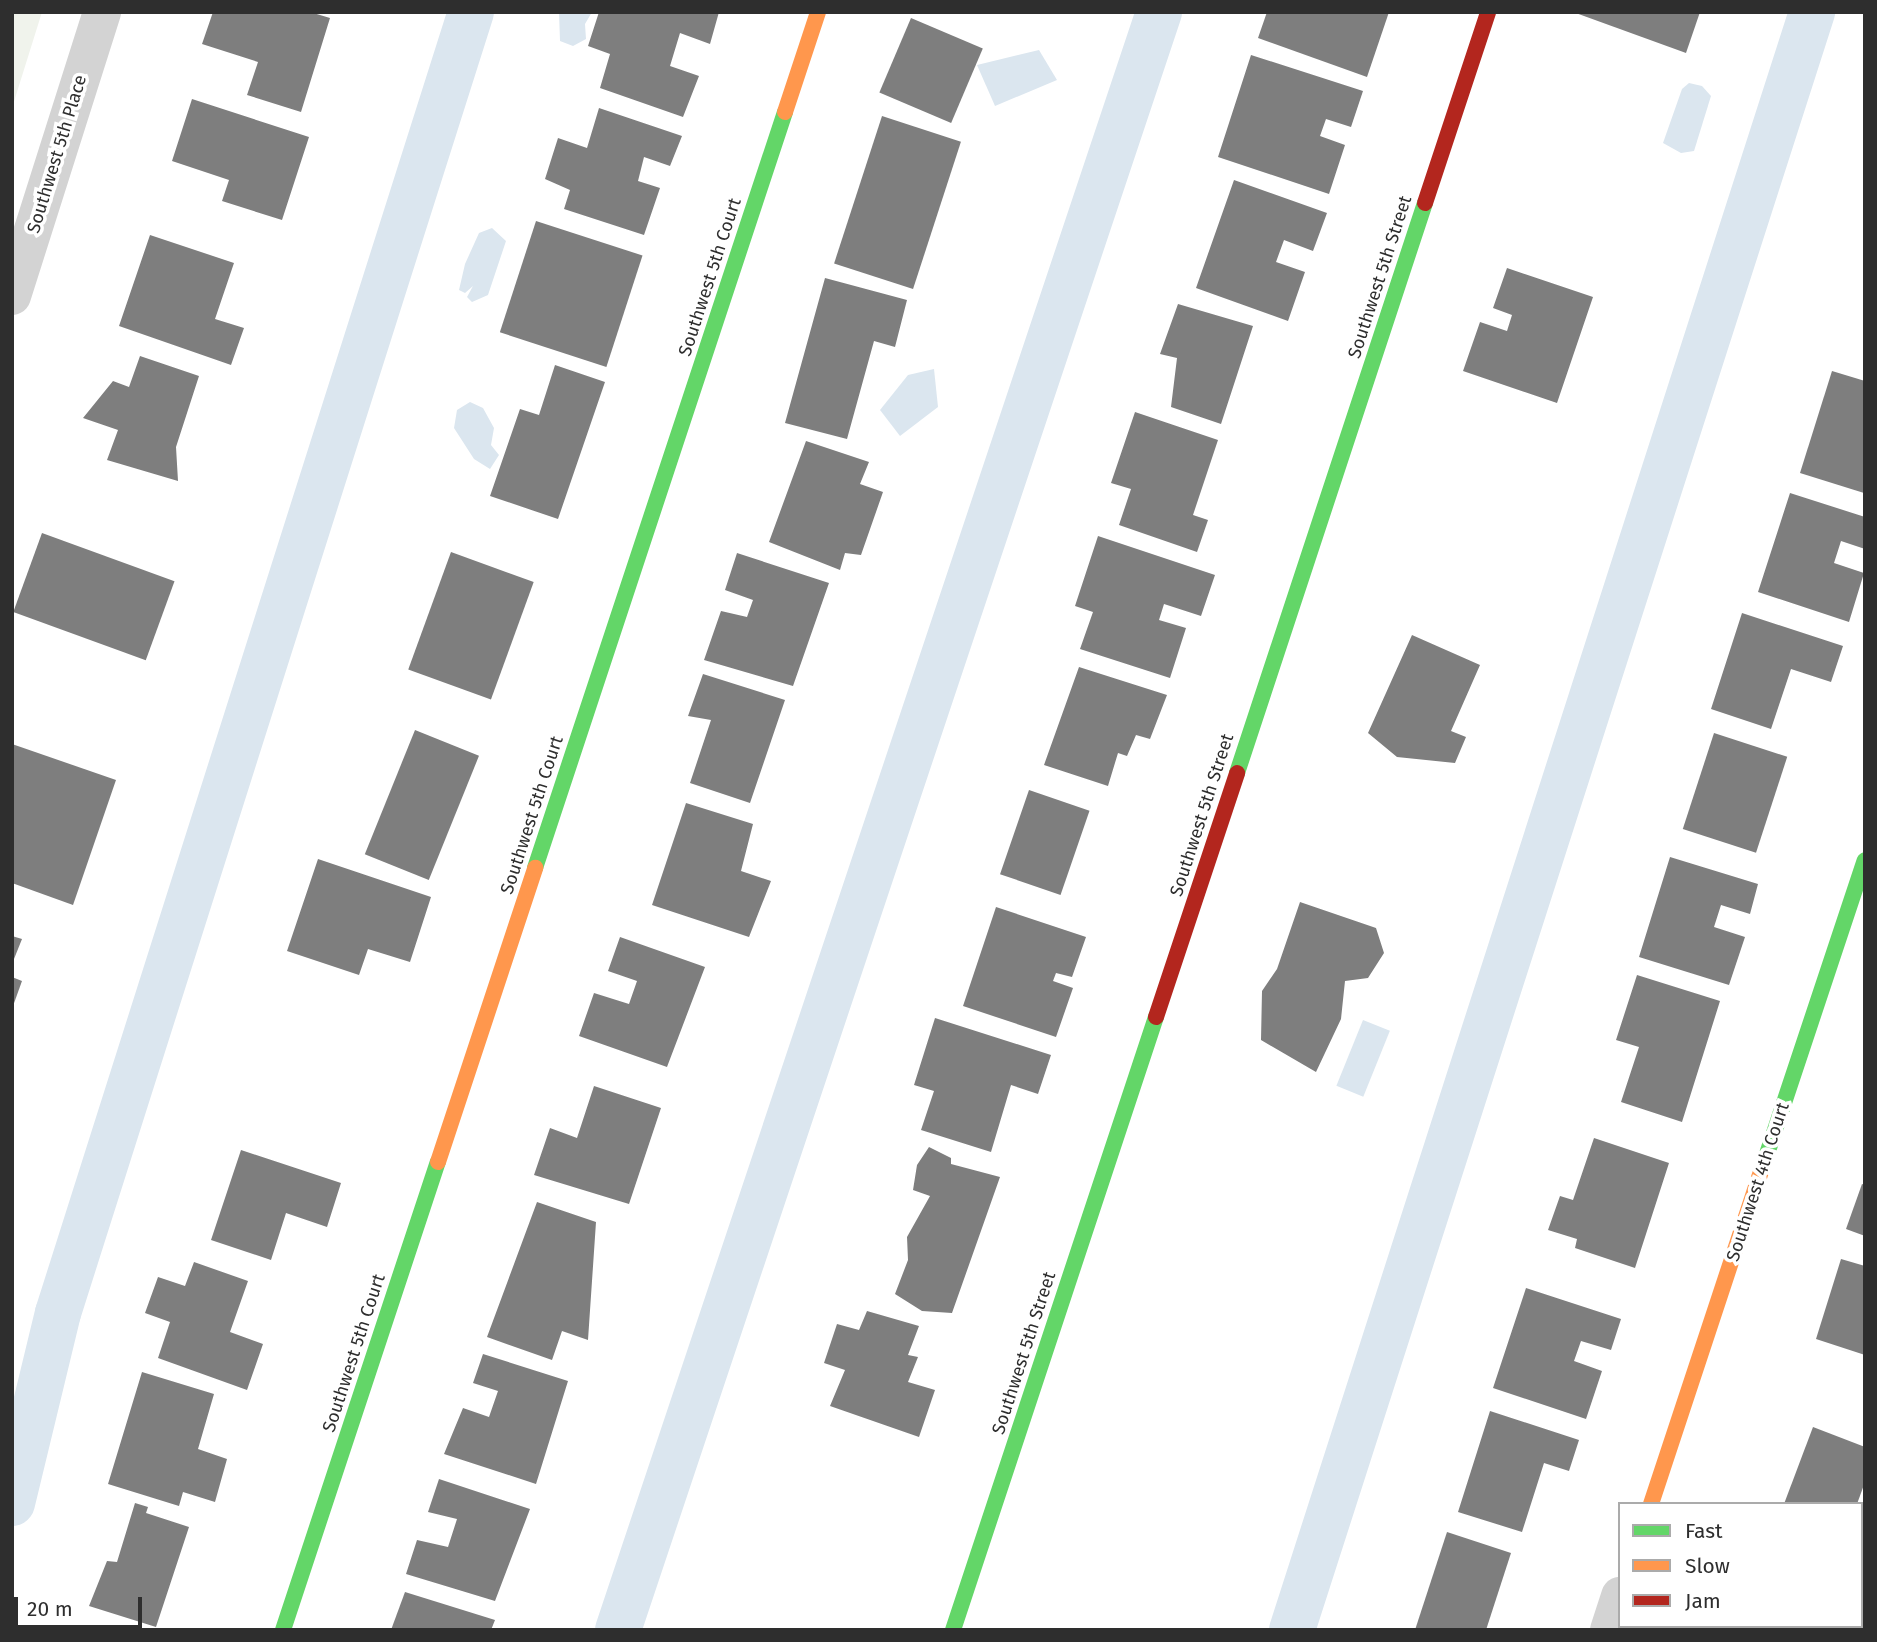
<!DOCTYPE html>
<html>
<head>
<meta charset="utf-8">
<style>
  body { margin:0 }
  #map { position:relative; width:1877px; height:1642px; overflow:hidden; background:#fff; font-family:"Fira Sans",sans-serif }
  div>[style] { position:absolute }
  .green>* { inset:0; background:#f0f3ec }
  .water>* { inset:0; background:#dbe6ef; transform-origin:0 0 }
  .canal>* { height:46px; margin:-23px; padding:0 23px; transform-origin:23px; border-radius:23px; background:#dbe6ef }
  .building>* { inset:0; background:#7e7e7e; transform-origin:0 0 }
  .street>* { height:38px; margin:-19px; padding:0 19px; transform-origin:19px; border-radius:19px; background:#d3d3d3 }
  .fast>* { height:16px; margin:-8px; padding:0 8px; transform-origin:8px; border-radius:8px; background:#63d668 }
  .slow>* { height:16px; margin:-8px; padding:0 8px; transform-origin:8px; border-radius:8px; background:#ff974d }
  .jam>* { height:16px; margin:-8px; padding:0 8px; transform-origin:8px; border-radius:8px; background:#b3261e }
  span { translate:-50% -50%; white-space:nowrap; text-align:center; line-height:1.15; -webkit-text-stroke:7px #fff; paint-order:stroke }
  .street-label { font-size:18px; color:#2e2e2e }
  .frame { position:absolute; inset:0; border:14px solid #2e2e2e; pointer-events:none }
  .legend { position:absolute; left:1618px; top:1502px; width:245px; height:126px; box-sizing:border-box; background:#fff; border:2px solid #ababab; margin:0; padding:9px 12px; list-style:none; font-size:21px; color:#2e2e2e }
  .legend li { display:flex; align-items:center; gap:14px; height:35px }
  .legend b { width:35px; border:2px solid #ababab }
  .scale { position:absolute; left:14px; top:1597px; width:128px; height:32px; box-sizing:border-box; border:4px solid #2e2e2e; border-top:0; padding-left:9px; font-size:21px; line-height:24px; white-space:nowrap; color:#2e2e2e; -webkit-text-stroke:5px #fff; paint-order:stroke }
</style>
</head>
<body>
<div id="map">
  <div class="green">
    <div style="clip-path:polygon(12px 12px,42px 12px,12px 108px)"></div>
  </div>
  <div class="water">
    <div style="clip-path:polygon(559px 12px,592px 12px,585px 24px,586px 39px,573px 46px,560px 41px)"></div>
    <div style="clip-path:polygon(1039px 50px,1057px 80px,995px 106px,977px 65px)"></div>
    <div style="clip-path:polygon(1689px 83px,1702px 86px,1711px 96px,1694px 151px,1681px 153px,1663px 143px,1682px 89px)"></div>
    <div style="clip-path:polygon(492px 228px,506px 241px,488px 295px,472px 302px,467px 297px,473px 286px,465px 293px,459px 290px,465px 264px,479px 233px)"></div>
    <div style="clip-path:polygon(934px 369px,938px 407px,900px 436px,880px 410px,908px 375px)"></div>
    <div style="clip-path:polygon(470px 402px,483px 408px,494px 428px,491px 445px,499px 455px,490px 469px,474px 459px,454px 428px,457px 410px)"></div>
    <div style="left:1363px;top:1020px;width:29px;height:71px;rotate:22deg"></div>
  </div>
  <div class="canal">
    <div style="left:12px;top:1503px;width:195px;rotate:-76.4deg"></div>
    <div style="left:58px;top:1313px;width:1365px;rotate:-72.39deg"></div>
    <div style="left:618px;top:1630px;width:1706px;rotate:-71.51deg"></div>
    <div style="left:1292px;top:1630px;width:1700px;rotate:-72.18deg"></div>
  </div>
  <div class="building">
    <div style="clip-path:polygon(213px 12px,310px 12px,330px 18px,301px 112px,247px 95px,258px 62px,202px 44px)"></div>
    <div style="clip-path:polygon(599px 12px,719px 12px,710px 44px,680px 33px,670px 66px,699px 76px,683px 117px,600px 88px,610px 54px,588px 46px)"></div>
    <div style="clip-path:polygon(1267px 12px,1389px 12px,1367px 77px,1258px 38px)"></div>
    <div style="clip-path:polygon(1573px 12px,1700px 12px,1686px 53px)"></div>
    <div style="left:911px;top:18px;width:78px;height:81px;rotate:23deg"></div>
    <div style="clip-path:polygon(1251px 55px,1363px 91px,1351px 127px,1326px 119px,1320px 136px,1345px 145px,1329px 194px,1218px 157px)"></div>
    <div style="clip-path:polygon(192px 99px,309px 137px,282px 220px,222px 201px,229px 180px,172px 161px)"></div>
    <div style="clip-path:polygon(599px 108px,682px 136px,670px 166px,644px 157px,638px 181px,660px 188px,644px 235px,564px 209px,570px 190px,545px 179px,558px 138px,587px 148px)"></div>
    <div style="left:882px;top:116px;width:83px;height:155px;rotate:18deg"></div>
    <div style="clip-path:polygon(1234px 180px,1327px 213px,1313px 251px,1284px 240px,1276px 262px,1305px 272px,1288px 321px,1196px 288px)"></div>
    <div style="left:536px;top:221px;width:112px;height:117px;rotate:18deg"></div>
    <div style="clip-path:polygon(150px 235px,234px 263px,215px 319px,244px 328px,231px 365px,119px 326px)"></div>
    <div style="clip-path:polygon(1507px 268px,1593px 297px,1557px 403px,1463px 371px,1480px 322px,1507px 331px,1512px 315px,1493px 308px)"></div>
    <div style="clip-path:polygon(825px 278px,907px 300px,895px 347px,874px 341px,847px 439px,785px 423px)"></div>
    <div style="clip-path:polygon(1178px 304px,1253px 326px,1221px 424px,1171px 407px,1177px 358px,1160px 354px)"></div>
    <div style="clip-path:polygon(140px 356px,199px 376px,176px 447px,178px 481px,107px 460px,118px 430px,83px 418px,113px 381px,129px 387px)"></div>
    <div style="clip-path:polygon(555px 365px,605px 382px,558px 519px,490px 496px,520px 409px,539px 415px)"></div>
    <div style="clip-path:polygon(1832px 371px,1865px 381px,1864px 493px,1800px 473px)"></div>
    <div style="clip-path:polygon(1135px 412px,1218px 440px,1193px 515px,1208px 520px,1197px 552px,1119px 525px,1131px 489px,1111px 483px)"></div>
    <div style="clip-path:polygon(806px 441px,869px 462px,860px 484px,883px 492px,861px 555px,845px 553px,840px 570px,769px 542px)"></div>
    <div style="clip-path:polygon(1790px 493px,1865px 517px,1865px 549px,1841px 541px,1834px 563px,1864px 573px,1849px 622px,1758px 592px)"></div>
    <div style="left:42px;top:533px;width:141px;height:84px;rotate:20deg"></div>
    <div style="clip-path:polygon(1098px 536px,1215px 575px,1201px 616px,1164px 604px,1159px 620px,1186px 628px,1170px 678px,1080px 649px,1093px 612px,1075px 606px)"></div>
    <div style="left:451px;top:552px;width:88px;height:125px;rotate:20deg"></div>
    <div style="clip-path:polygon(737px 553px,829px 583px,793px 686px,704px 660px,721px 611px,747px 617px,753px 600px,725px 590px)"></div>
    <div style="clip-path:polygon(1742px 613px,1843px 646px,1831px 682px,1791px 669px,1771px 729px,1711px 709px)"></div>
    <div style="clip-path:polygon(1412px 635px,1480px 665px,1451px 731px,1466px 737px,1455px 763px,1397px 757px,1368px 733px)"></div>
    <div style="clip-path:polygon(1079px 667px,1167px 695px,1150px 739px,1136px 735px,1127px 756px,1118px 753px,1108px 786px,1044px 765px)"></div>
    <div style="clip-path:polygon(703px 674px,785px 700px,750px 803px,690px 783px,711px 720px,688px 716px)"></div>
    <div style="left:415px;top:730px;width:69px;height:134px;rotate:22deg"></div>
    <div style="left:1714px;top:733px;width:77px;height:101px;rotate:18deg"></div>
    <div style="clip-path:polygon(12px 744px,116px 780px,73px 905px,12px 883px)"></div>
    <div style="left:1029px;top:790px;width:64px;height:89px;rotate:19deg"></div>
    <div style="clip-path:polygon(686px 803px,753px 824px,741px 871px,771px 881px,749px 937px,652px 905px)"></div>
    <div style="clip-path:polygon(1670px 857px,1758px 884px,1750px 914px,1721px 905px,1714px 927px,1745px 937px,1729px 985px,1639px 957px)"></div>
    <div style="clip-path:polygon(318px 859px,431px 897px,410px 962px,368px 949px,359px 975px,287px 951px)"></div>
    <div style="clip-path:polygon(1300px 902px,1376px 928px,1384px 953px,1368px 978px,1345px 981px,1341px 1019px,1316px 1072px,1261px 1040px,1262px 991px,1277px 969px)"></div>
    <div style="clip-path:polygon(996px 907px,1086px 937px,1072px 977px,1056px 973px,1053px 981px,1073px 988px,1056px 1037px,963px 1006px)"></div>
    <div style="clip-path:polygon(12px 936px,22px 939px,12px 964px)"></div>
    <div style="clip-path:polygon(620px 937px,705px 967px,667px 1067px,579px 1036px,594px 993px,629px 1004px,637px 981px,608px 971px)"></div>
    <div style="clip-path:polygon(1637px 975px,1720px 1001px,1682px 1122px,1621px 1102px,1639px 1047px,1616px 1040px)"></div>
    <div style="clip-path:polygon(12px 977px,22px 981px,13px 1006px,12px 1006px)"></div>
    <div style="clip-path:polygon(935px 1018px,1051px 1055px,1038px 1094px,1011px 1085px,991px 1152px,921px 1130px,934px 1091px,914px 1085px)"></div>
    <div style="clip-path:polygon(594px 1086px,661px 1108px,629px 1204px,534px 1175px,550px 1128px,577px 1138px)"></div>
    <div style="clip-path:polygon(1594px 1138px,1669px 1163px,1635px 1268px,1575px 1248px,1577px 1239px,1548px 1230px,1560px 1196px,1573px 1200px)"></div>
    <div style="clip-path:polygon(929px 1147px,951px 1158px,951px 1164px,1000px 1177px,952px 1313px,922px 1311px,895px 1294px,908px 1260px,907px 1237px,930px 1196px,913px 1190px,917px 1165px)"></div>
    <div style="clip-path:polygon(241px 1150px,341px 1183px,327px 1227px,286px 1213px,271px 1260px,211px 1240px)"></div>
    <div style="clip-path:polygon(1862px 1184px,1865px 1185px,1865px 1236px,1846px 1229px)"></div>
    <div style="clip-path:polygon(537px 1202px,596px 1222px,588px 1340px,562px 1331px,552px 1360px,487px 1337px)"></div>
    <div style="clip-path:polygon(1841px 1259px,1865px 1266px,1865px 1355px,1816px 1339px)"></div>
    <div style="clip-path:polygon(194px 1262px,248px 1281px,230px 1332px,263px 1344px,247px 1390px,158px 1358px,170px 1322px,145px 1313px,158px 1277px,185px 1286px)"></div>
    <div style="clip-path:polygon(1526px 1288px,1621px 1319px,1611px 1350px,1581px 1341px,1574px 1361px,1602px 1371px,1586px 1419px,1493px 1388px)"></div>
    <div style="clip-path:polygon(867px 1311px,919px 1326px,908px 1355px,918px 1357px,908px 1382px,935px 1390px,919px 1437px,830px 1406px,845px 1370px,824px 1363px,837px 1324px,859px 1330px)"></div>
    <div style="clip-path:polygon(483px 1354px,568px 1381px,536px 1484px,444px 1454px,463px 1408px,489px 1417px,498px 1391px,473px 1383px)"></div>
    <div style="clip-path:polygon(142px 1372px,214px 1394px,198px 1449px,227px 1459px,215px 1502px,183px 1492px,179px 1506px,108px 1484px)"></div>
    <div style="clip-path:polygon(1490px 1411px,1579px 1440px,1569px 1471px,1544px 1463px,1522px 1532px,1458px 1512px)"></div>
    <div style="clip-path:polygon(1813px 1427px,1865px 1447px,1865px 1482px,1857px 1504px,1784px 1504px)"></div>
    <div style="clip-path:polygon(439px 1479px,530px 1509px,495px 1601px,406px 1574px,417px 1540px,448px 1547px,457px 1519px,428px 1512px)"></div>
    <div style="clip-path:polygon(135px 1503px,148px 1507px,146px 1513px,189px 1527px,156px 1627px,89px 1606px,107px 1561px,117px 1562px)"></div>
    <div style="clip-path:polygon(1447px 1532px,1511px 1553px,1486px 1630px,1415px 1630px)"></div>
    <div style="clip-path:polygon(405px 1592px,495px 1620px,491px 1630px,391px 1630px)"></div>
    <div style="clip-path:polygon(1722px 1626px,1816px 1626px,1721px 1630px)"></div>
  </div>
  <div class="street">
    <div style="left:12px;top:296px;width:298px;rotate:-72.4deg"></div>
    <div style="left:1609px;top:1630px;width:36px;rotate:-72deg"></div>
  </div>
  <div class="fast">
    <div style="left:1237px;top:773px;width:600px;rotate:-71.75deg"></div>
    <div style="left:535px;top:868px;width:796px;rotate:-71.7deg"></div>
    <div style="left:1764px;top:1163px;width:319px;rotate:-71.6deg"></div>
    <div style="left:283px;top:1630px;width:493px;rotate:-71.7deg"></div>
    <div style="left:953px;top:1630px;width:646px;rotate:-71.68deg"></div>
  </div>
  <div class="slow">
    <div style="left:785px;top:112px;width:105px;rotate:-71.7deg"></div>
    <div style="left:438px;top:1162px;width:310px;rotate:-71.7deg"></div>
    <div style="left:1651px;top:1504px;width:359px;rotate:-71.7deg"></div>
  </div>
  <div class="jam">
    <div style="left:1425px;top:203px;width:201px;rotate:-71.7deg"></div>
    <div style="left:1156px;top:1017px;width:257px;rotate:-71.6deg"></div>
  </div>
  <div class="street-label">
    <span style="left:57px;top:154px;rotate:-73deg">Southwest 5th Place</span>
    <span style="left:710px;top:277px;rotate:-72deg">Southwest 5th Court</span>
    <span style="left:1380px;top:277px;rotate:-72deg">Southwest 5th Street</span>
    <span style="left:532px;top:815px;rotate:-72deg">Southwest 5th Court</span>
    <span style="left:1202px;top:815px;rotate:-72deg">Southwest 5th Street</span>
    <span style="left:1758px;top:1182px;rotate:-72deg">Southwest 4th Court</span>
    <span style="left:354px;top:1353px;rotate:-72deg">Southwest 5th Court</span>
    <span style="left:1024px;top:1353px;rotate:-72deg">Southwest 5th Street</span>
  </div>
  <div class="frame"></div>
  <ul class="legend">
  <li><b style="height:9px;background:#63d668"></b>Fast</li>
  <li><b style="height:9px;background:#ff974d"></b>Slow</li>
  <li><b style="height:9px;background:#b3261e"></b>Jam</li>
  </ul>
  <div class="scale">20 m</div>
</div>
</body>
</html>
